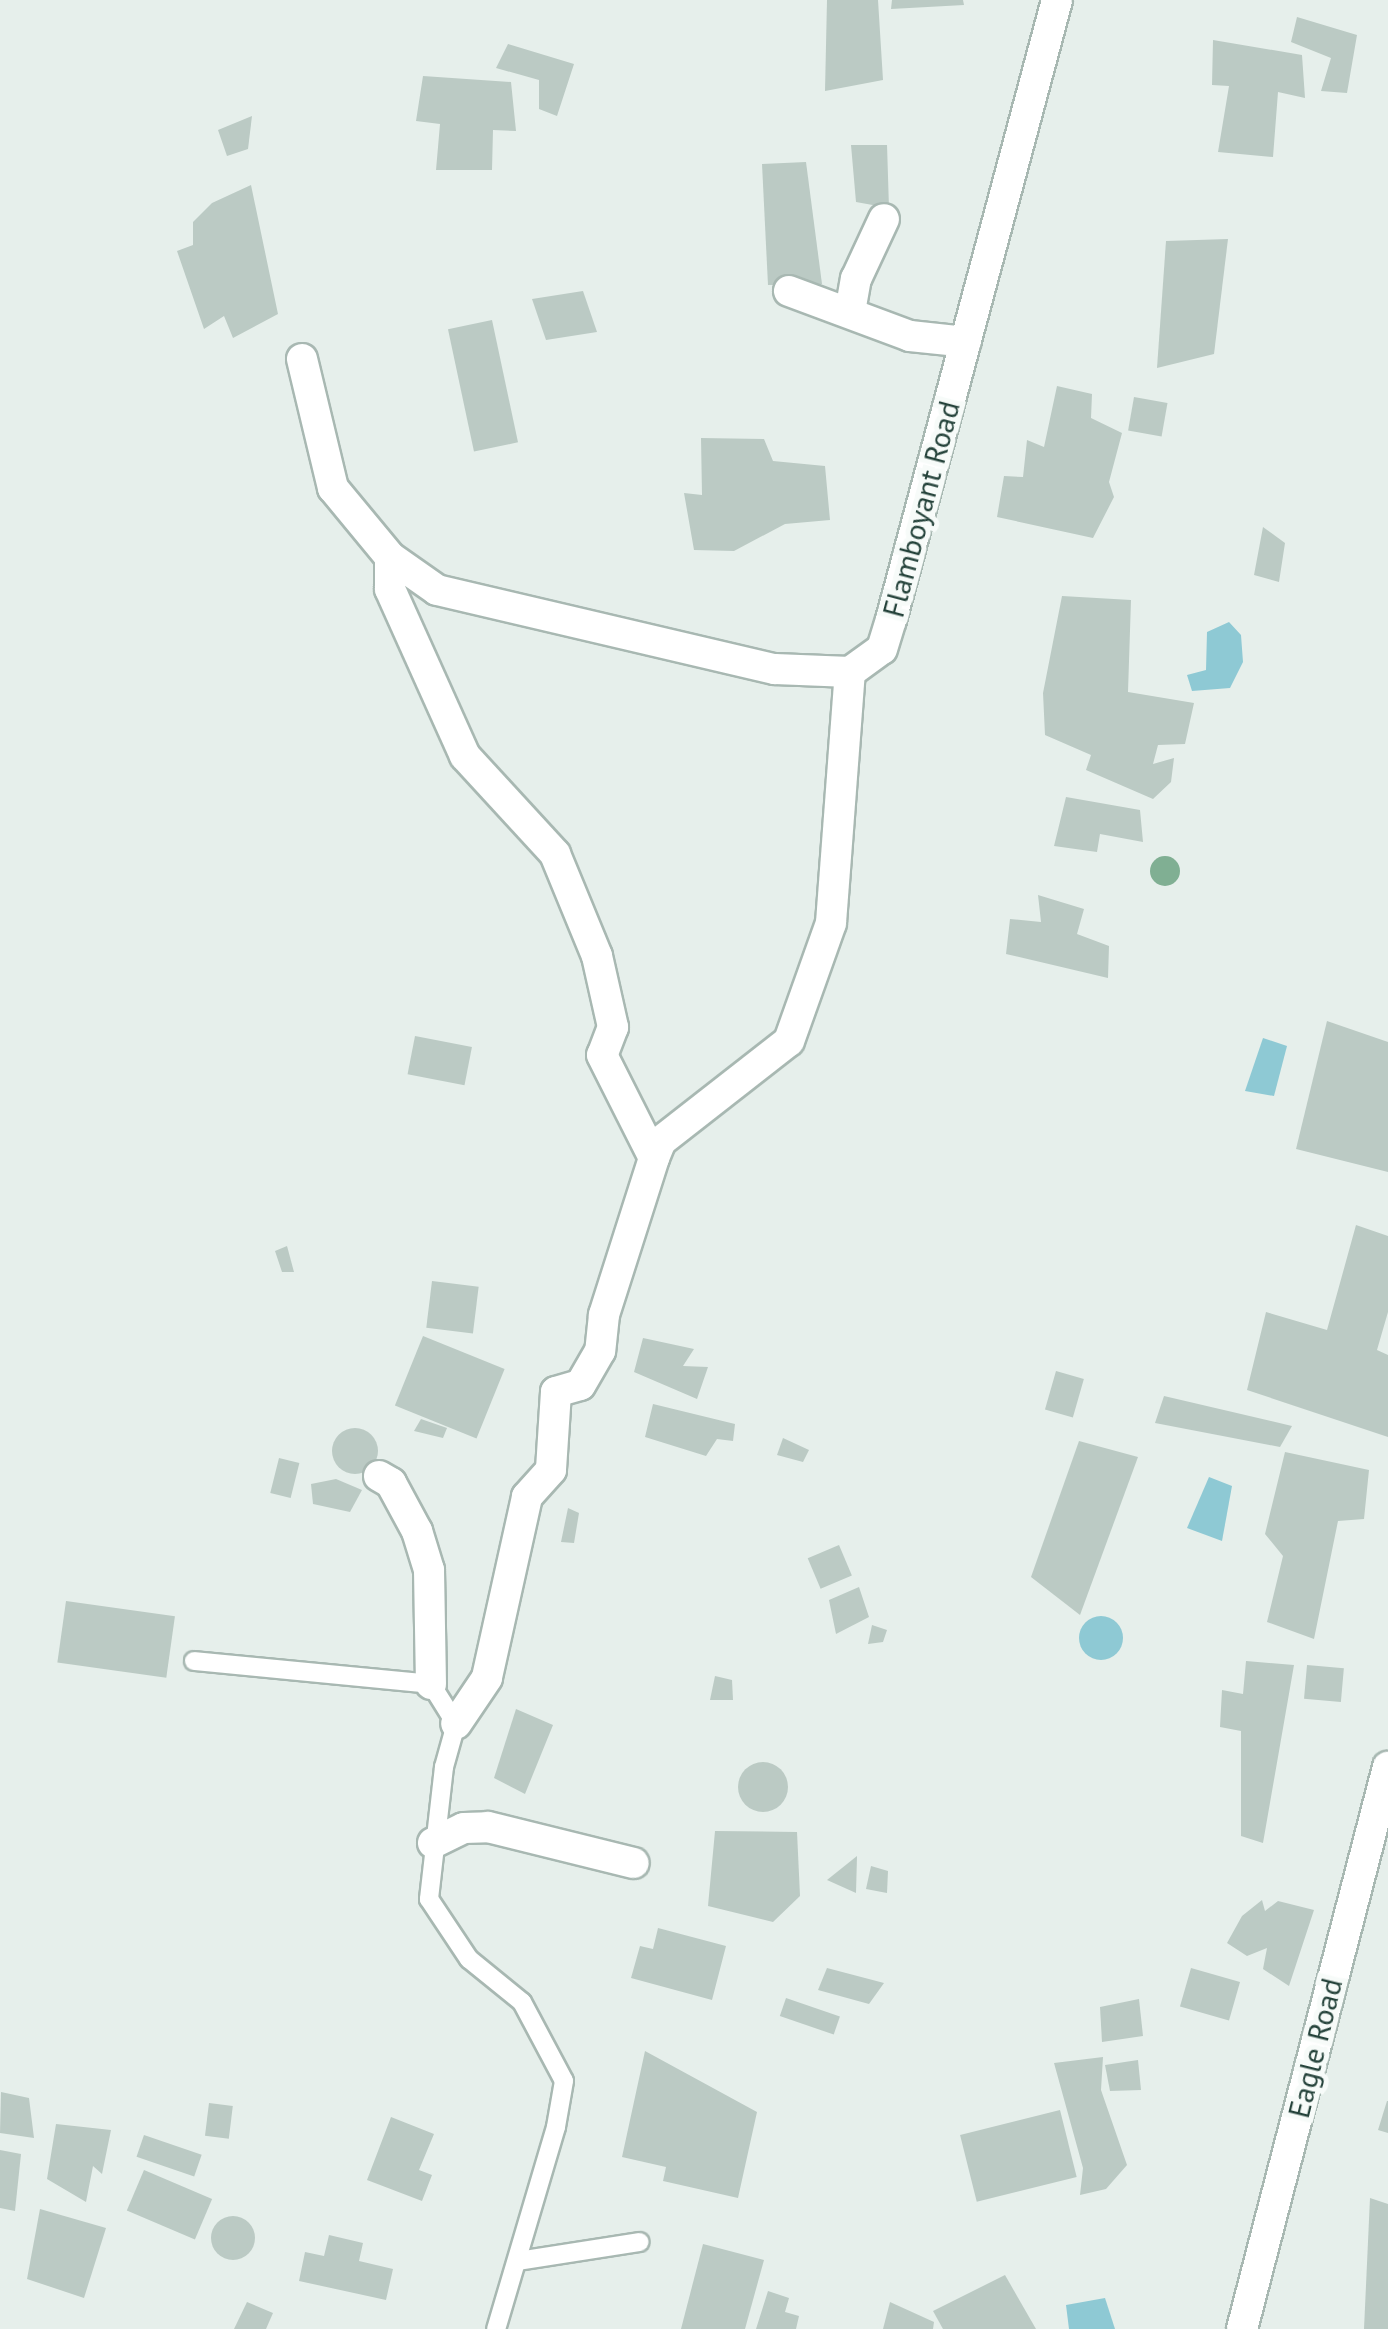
<!DOCTYPE html>
<html>
<head>
<meta charset="utf-8">
<style>
  body { margin:0 }
  #map { position:relative; width:1388px; height:2329px; overflow:hidden; background:#e6efeb; font-family:"PT Sans",sans-serif }
  div>[style] { position:absolute }
  .water>* { inset:0; background:#8ec9d4 }
  .round { border-radius:50% }
  .building>* { inset:0; background:#bbcac4; transform-origin:0 0 }
  .roads { filter:drop-shadow(2px 0 #a8b8b2) drop-shadow(-2px 0 #a8b8b2) drop-shadow(0 2px #a8b8b2) drop-shadow(0 -2px #a8b8b2) }
  .service>* { height:18px; margin:-9px; padding:0 9px; transform-origin:9px; border-radius:9px; background:#fff }
  .minor>* { height:30px; margin:-15px; padding:0 15px; transform-origin:15px; border-radius:15px; background:#fff }
  .tertiary>* { height:30px; margin:-15px; padding:0 15px; transform-origin:15px; border-radius:15px; background:#fff }
  .trees>* { width:30px; height:30px; margin:-15px; border-radius:50%; background:#80af93 }
  span { translate:-50% -50%; white-space:nowrap; text-align:center; line-height:1.15; -webkit-text-stroke:10px #f7fbf9; paint-order:stroke }
  .street-label { font-size:30px; color:#24423a }
</style>
</head>
<body>
<div id="map">
  <div class="water">
    <div style="clip-path:polygon(1229px 622px,1241px 635px,1243px 662px,1230px 688px,1192px 691px,1187px 675px,1206px 670px,1207px 632px)"></div>
    <div style="clip-path:polygon(1263px 1038px,1287px 1046px,1274px 1096px,1245px 1091px)"></div>
    <div style="clip-path:polygon(1209px 1477px,1232px 1486px,1222px 1541px,1187px 1528px)"></div>
    <div class="round" style="left:1079px;top:1616px;width:44px;height:44px"></div>
    <div style="clip-path:polygon(1105px 2298px,1115px 2329px,1069px 2329px,1066px 2305px)"></div>
  </div>
  <div class="building">
    <div style="clip-path:polygon(827px 0,878px 0,883px 80px,825px 91px)"></div>
    <div style="clip-path:polygon(892px 0,963px 0,964px 5px,891px 9px)"></div>
    <div style="clip-path:polygon(1297px 17px,1357px 35px,1347px 93px,1321px 91px,1331px 58px,1291px 42px)"></div>
    <div style="clip-path:polygon(1213px 40px,1302px 55px,1305px 98px,1278px 92px,1273px 157px,1218px 152px,1229px 86px,1212px 85px)"></div>
    <div style="clip-path:polygon(508px 44px,574px 64px,557px 116px,539px 109px,539px 80px,496px 68px)"></div>
    <div style="clip-path:polygon(423px 76px,511px 82px,516px 131px,493px 130px,492px 170px,436px 170px,440px 124px,416px 121px)"></div>
    <div style="clip-path:polygon(252px 116px,248px 149px,227px 156px,218px 130px)"></div>
    <div style="clip-path:polygon(851px 145px,887px 145px,889px 208px,856px 202px)"></div>
    <div style="clip-path:polygon(806px 162px,822px 284px,768px 285px,762px 164px)"></div>
    <div style="clip-path:polygon(251px 185px,278px 314px,233px 338px,224px 316px,204px 329px,177px 251px,193px 245px,193px 222px,212px 203px)"></div>
    <div style="clip-path:polygon(1228px 239px,1214px 354px,1157px 368px,1166px 241px)"></div>
    <div style="clip-path:polygon(583px 291px,597px 332px,546px 340px,532px 299px)"></div>
    <div style="left:492px;top:320px;width:125px;height:45px;rotate:78deg"></div>
    <div style="clip-path:polygon(1057px 386px,1092px 394px,1091px 418px,1122px 433px,1109px 482px,1114px 497px,1093px 538px,997px 517px,1004px 476px,1023px 477px,1027px 440px,1044px 447px)"></div>
    <div style="left:1134px;top:397px;width:34px;height:34px;rotate:10deg"></div>
    <div style="clip-path:polygon(701px 438px,764px 439px,773px 461px,825px 466px,830px 520px,785px 524px,734px 551px,694px 550px,684px 493px,702px 495px)"></div>
    <div style="clip-path:polygon(1263px 527px,1285px 543px,1279px 582px,1254px 575px)"></div>
    <div style="clip-path:polygon(1062px 596px,1131px 600px,1128px 692px,1194px 703px,1185px 744px,1158px 745px,1153px 764px,1174px 758px,1171px 782px,1153px 799px,1086px 770px,1091px 755px,1045px 735px,1043px 693px)"></div>
    <div style="clip-path:polygon(1066px 797px,1140px 810px,1143px 842px,1100px 834px,1097px 852px,1054px 846px)"></div>
    <div style="clip-path:polygon(1038px 895px,1084px 909px,1077px 934px,1109px 946px,1108px 978px,1006px 954px,1010px 919px,1041px 922px)"></div>
    <div style="clip-path:polygon(1327px 1021px,1388px 1042px,1388px 1172px,1296px 1149px)"></div>
    <div style="left:415px;top:1036px;width:58px;height:39px;rotate:11deg"></div>
    <div style="clip-path:polygon(1356px 1225px,1388px 1236px,1388px 1312px,1377px 1350px,1388px 1355px,1388px 1437px,1247px 1390px,1266px 1312px,1327px 1330px)"></div>
    <div style="clip-path:polygon(287px 1246px,294px 1272px,282px 1272px,275px 1251px)"></div>
    <div style="left:432px;top:1281px;width:47px;height:47px;rotate:7deg"></div>
    <div style="left:423px;top:1336px;width:88px;height:75px;rotate:22deg"></div>
    <div style="clip-path:polygon(643px 1338px,694px 1349px,683px 1366px,708px 1367px,697px 1399px,634px 1372px)"></div>
    <div style="left:1056px;top:1371px;width:29px;height:40px;rotate:16deg"></div>
    <div style="clip-path:polygon(1164px 1396px,1292px 1426px,1280px 1447px,1155px 1423px)"></div>
    <div style="clip-path:polygon(653px 1404px,735px 1424px,733px 1441px,717px 1439px,706px 1456px,645px 1437px)"></div>
    <div style="clip-path:polygon(421px 1419px,447px 1428px,443px 1438px,414px 1431px)"></div>
    <div class="round" style="left:332px;top:1428px;width:46px;height:46px"></div>
    <div style="clip-path:polygon(783px 1438px,809px 1450px,803px 1462px,777px 1455px)"></div>
    <div style="clip-path:polygon(1079px 1441px,1138px 1457px,1080px 1615px,1031px 1577px)"></div>
    <div style="clip-path:polygon(1285px 1452px,1369px 1470px,1364px 1519px,1338px 1521px,1314px 1639px,1267px 1622px,1283px 1556px,1265px 1534px)"></div>
    <div style="left:279px;top:1458px;width:21px;height:36px;rotate:14deg"></div>
    <div style="clip-path:polygon(336px 1479px,362px 1490px,350px 1512px,313px 1504px,311px 1484px)"></div>
    <div style="clip-path:polygon(568px 1508px,579px 1513px,574px 1543px,561px 1542px)"></div>
    <div style="left:839px;top:1545px;width:33px;height:34px;rotate:67deg"></div>
    <div style="clip-path:polygon(859px 1587px,869px 1617px,836px 1634px,829px 1600px)"></div>
    <div style="left:66px;top:1601px;width:110px;height:62px;rotate:8deg"></div>
    <div style="clip-path:polygon(872px 1625px,887px 1630px,883px 1642px,868px 1644px)"></div>
    <div style="clip-path:polygon(1246px 1661px,1294px 1665px,1263px 1843px,1241px 1836px,1241px 1731px,1220px 1727px,1222px 1690px,1243px 1694px)"></div>
    <div style="left:1307px;top:1665px;width:37px;height:34px;rotate:5deg"></div>
    <div style="clip-path:polygon(715px 1676px,732px 1680px,733px 1700px,710px 1700px)"></div>
    <div style="clip-path:polygon(516px 1709px,553px 1725px,525px 1794px,494px 1778px)"></div>
    <div class="round" style="left:738px;top:1762px;width:50px;height:50px"></div>
    <div style="clip-path:polygon(715px 1831px,797px 1832px,800px 1896px,773px 1922px,708px 1906px)"></div>
    <div style="clip-path:polygon(857px 1856px,856px 1893px,827px 1880px)"></div>
    <div style="clip-path:polygon(871px 1866px,888px 1871px,887px 1893px,866px 1889px)"></div>
    <div style="clip-path:polygon(1262px 1900px,1265px 1911px,1278px 1901px,1314px 1910px,1289px 1986px,1263px 1969px,1267px 1948px,1247px 1956px,1227px 1943px,1242px 1916px)"></div>
    <div style="clip-path:polygon(658px 1928px,726px 1946px,712px 2000px,631px 1978px,640px 1946px,653px 1949px)"></div>
    <div style="clip-path:polygon(827px 1968px,884px 1983px,869px 2004px,818px 1990px)"></div>
    <div style="left:1191px;top:1968px;width:51px;height:40px;rotate:16deg"></div>
    <div style="left:786px;top:1998px;width:57px;height:19px;rotate:19deg"></div>
    <div style="clip-path:polygon(1139px 1999px,1143px 2036px,1102px 2042px,1100px 2007px)"></div>
    <div style="clip-path:polygon(645px 2051px,757px 2112px,738px 2198px,663px 2181px,666px 2167px,622px 2157px)"></div>
    <div style="clip-path:polygon(1103px 2057px,1101px 2090px,1127px 2165px,1106px 2189px,1080px 2195px,1083px 2168px,1054px 2063px)"></div>
    <div style="clip-path:polygon(1138px 2060px,1141px 2090px,1110px 2091px,1105px 2065px)"></div>
    <div style="clip-path:polygon(1px 2092px,29px 2098px,34px 2138px,0 2133px)"></div>
    <div style="clip-path:polygon(1387px 2101px,1388px 2101px,1388px 2133px,1378px 2130px)"></div>
    <div style="left:209px;top:2103px;width:24px;height:33px;rotate:7deg"></div>
    <div style="left:1060px;top:2110px;width:69px;height:103px;rotate:76deg"></div>
    <div style="clip-path:polygon(391px 2117px,434px 2134px,419px 2170px,432px 2175px,422px 2201px,367px 2180px)"></div>
    <div style="clip-path:polygon(56px 2124px,111px 2130px,102px 2174px,93px 2166px,86px 2202px,47px 2179px)"></div>
    <div style="left:144px;top:2135px;width:61px;height:23px;rotate:19deg"></div>
    <div style="clip-path:polygon(0 2150px,21px 2154px,15px 2211px,0 2208px)"></div>
    <div style="left:144px;top:2170px;width:74px;height:44px;rotate:23deg"></div>
    <div style="clip-path:polygon(1370px 2198px,1388px 2204px,1388px 2329px,1364px 2329px)"></div>
    <div style="clip-path:polygon(40px 2209px,106px 2228px,84px 2298px,27px 2279px)"></div>
    <div class="round" style="left:211px;top:2216px;width:44px;height:44px"></div>
    <div style="clip-path:polygon(329px 2235px,363px 2243px,359px 2261px,393px 2269px,386px 2300px,299px 2281px,305px 2252px,324px 2256px)"></div>
    <div style="clip-path:polygon(703px 2244px,764px 2260px,745px 2329px,681px 2329px)"></div>
    <div style="clip-path:polygon(1005px 2275px,1036px 2329px,943px 2329px,933px 2311px)"></div>
    <div style="clip-path:polygon(768px 2291px,789px 2298px,785px 2312px,799px 2316px,796px 2329px,756px 2329px)"></div>
    <div style="clip-path:polygon(247px 2302px,273px 2313px,266px 2329px,234px 2329px)"></div>
    <div style="clip-path:polygon(890px 2302px,934px 2322px,933px 2329px,883px 2329px)"></div>
  </div>
  <div class="roads">
    <div class="service">
      <div style="left:194px;top:1661px;width:238px;rotate:5.5deg"></div>
      <div style="left:431px;top:1684px;width:47px;rotate:58deg"></div>
      <div style="left:456px;top:1724px;width:45px;rotate:105.6deg"></div>
      <div style="left:444px;top:1767px;width:133px;rotate:96.5deg"></div>
      <div style="left:429px;top:1899px;width:72px;rotate:56.3deg"></div>
      <div style="left:469px;top:1959px;width:68px;rotate:39.1deg"></div>
      <div style="left:522px;top:2002px;width:89px;rotate:62deg"></div>
      <div style="left:564px;top:2081px;width:47px;rotate:99.9deg"></div>
      <div style="left:556px;top:2127px;width:211px;rotate:106.5deg"></div>
      <div style="left:518px;top:2261px;width:123px;rotate:-8.9deg"></div>
    </div>
    <div class="minor">
      <div style="left:789px;top:291px;width:129px;rotate:20.4deg"></div>
      <div style="left:910px;top:336px;width:56px;rotate:6.1deg"></div>
      <div style="left:850px;top:312px;width:34px;rotate:-80deg"></div>
      <div style="left:856px;top:279px;width:66px;rotate:-65deg"></div>
      <div style="left:302px;top:359px;width:133px;rotate:76.5deg"></div>
      <div style="left:333px;top:488px;width:89px;rotate:50.4deg"></div>
      <div style="left:390px;top:557px;width:57px;rotate:35.1deg"></div>
      <div style="left:437px;top:590px;width:347px;rotate:13.2deg"></div>
      <div style="left:775px;top:669px;width:75px;rotate:2.3deg"></div>
      <div style="left:850px;top:672px;width:39px;rotate:-36deg"></div>
      <div style="left:882px;top:649px;width:30px;rotate:-73deg"></div>
      <div style="left:891px;top:620px;width:642px;rotate:-75.01deg"></div>
      <div style="left:390px;top:557px;width:32px;rotate:90deg"></div>
      <div style="left:390px;top:589px;width:183px;rotate:65.8deg"></div>
      <div style="left:465px;top:756px;width:133px;rotate:47.4deg"></div>
      <div style="left:555px;top:854px;width:110px;rotate:67.6deg"></div>
      <div style="left:597px;top:956px;width:73px;rotate:77.3deg"></div>
      <div style="left:613px;top:1027px;width:30px;rotate:111deg"></div>
      <div style="left:602px;top:1055px;width:115px;rotate:63.2deg"></div>
      <div style="left:654px;top:1158px;width:165px;rotate:107.7deg"></div>
      <div style="left:604px;top:1315px;width:36px;rotate:96deg"></div>
      <div style="left:600px;top:1351px;width:39px;rotate:120deg"></div>
      <div style="left:580px;top:1385px;width:25px;rotate:164deg"></div>
      <div style="left:556px;top:1392px;width:78px;rotate:93.7deg"></div>
      <div style="left:551px;top:1470px;width:36px;rotate:132deg"></div>
      <div style="left:527px;top:1497px;width:185px;rotate:102.5deg"></div>
      <div style="left:487px;top:1678px;width:55px;rotate:124deg"></div>
      <div style="left:654px;top:1158px;width:18px;rotate:-68deg"></div>
      <div style="left:661px;top:1141px;width:162px;rotate:-38deg"></div>
      <div style="left:789px;top:1041px;width:125px;rotate:-70.4deg"></div>
      <div style="left:831px;top:923px;width:252px;rotate:-85.7deg"></div>
      <div style="left:379px;top:1476px;width:14px;rotate:30deg"></div>
      <div style="left:391px;top:1483px;width:55px;rotate:61.6deg"></div>
      <div style="left:417px;top:1531px;width:41px;rotate:72.9deg"></div>
      <div style="left:429px;top:1570px;width:114px;rotate:89deg"></div>
      <div style="left:433px;top:1843px;width:34px;rotate:-26deg"></div>
      <div style="left:464px;top:1828px;width:24px;rotate:-2deg"></div>
      <div style="left:488px;top:1827px;width:150px;rotate:13.9deg"></div>
    </div>
    <div class="tertiary">
      <div style="left:1242px;top:2329px;width:581px;rotate:-75.44deg"></div>
    </div>
  </div>
  <div class="trees">
    <div style="left:1165px;top:871px"></div>
  </div>
  <div class="street-label">
    <span style="left:921px;top:509px;rotate:-75deg">Flamboyant Road</span>
    <span style="left:1315px;top:2048px;rotate:-76deg">Eagle Road</span>
  </div>
</div>
</body>
</html>
